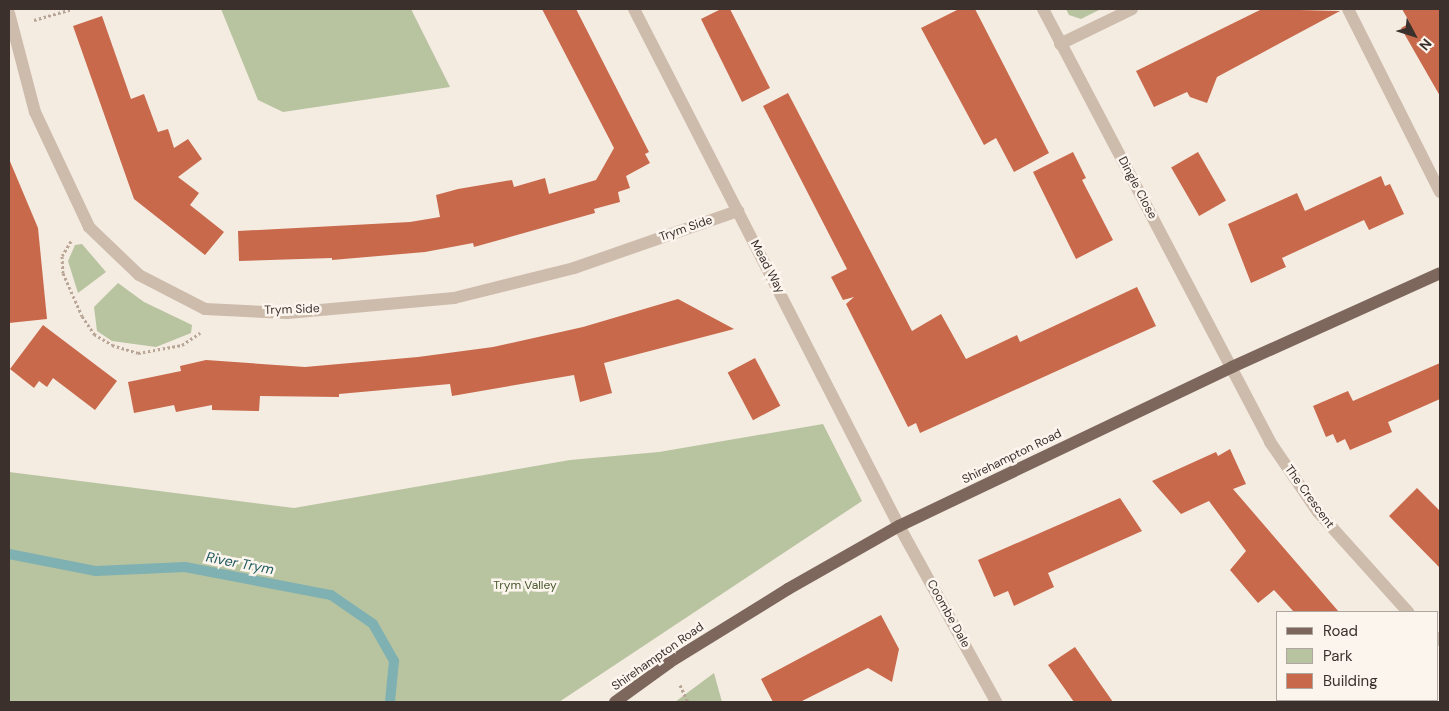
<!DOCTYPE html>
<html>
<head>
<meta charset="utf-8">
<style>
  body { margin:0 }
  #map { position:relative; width:1449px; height:711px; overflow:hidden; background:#f4ebe1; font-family:"DM Sans",sans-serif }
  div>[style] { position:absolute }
  .green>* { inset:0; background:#b8c4a0 }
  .stream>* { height:10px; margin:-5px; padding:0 5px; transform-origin:5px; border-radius:5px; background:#7fb0b2 }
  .building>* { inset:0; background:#c8694b; transform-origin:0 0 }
  .path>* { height:3px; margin-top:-1.5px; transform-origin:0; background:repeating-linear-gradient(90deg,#b9a596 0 2.5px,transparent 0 5px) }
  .minor>* { height:12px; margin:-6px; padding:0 6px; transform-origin:6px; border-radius:6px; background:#cdbbac }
  .major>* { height:12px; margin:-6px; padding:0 6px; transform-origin:6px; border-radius:6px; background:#7d675c }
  span { translate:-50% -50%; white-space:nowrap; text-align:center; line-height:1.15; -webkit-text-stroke:5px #fbf5ee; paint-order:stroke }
  .street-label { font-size:12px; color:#3b302b }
  .park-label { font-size:12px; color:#4a5a2e }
  .water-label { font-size:14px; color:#1f5a5e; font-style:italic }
  .frame { position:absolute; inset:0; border:10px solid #3b302b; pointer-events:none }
  .legend { position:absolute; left:1276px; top:611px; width:162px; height:90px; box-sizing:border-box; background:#fbf5ee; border:1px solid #aea6a0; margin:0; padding:6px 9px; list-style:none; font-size:15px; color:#3b302b }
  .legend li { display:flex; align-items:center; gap:10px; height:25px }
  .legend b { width:25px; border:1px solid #aea6a0 }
  .north { position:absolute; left:1389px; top:10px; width:50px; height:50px; -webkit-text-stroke:4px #fbf5ee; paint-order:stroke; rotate:130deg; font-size:14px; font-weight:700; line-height:20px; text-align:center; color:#3b302b }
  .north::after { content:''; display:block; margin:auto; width:18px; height:22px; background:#3b302b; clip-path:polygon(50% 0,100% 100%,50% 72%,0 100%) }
</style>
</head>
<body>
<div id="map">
  <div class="green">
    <div style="clip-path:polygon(221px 9px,411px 9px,450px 87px,283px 112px,258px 100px)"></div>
    <div style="clip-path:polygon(1066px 9px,1101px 9px,1081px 19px,1069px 15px)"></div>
    <div style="clip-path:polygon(82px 244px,106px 272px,78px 293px,68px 261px,75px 245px)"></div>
    <div style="clip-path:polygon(118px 283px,144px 302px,192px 325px,191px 333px,156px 347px,112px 341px,97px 331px,94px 307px)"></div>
    <div style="clip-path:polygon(823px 424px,862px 501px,559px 702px,9px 702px,9px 472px,294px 508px,570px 460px,659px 452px)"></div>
    <div style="clip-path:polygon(714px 673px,722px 702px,675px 702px)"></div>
  </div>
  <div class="stream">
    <div style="left:9px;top:554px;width:89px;rotate:11.1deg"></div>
    <div style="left:96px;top:571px;width:89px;rotate:-2.6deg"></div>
    <div style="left:185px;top:567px;width:149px;rotate:10.9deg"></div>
    <div style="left:331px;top:595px;width:51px;rotate:34.6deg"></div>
    <div style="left:373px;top:624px;width:43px;rotate:60.4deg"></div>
    <div style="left:394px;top:661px;width:41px;rotate:95.6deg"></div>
  </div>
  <div class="building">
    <div style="clip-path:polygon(542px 9px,576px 9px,649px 152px,645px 154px,650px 163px,626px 176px,630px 188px,618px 192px,620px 202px,594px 209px,595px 213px,474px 247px,473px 243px,425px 252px,332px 260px,332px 258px,239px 261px,238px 231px,410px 222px,440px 217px,436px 195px,458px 189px,512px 180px,514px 187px,545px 178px,549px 194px,596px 180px,614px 148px)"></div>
    <div style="clip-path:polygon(721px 9px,730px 9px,770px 88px,742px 102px,701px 19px)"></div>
    <div style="clip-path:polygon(959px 9px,975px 9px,1049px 153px,1014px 172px,996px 138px,984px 145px,921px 28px)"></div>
    <div style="clip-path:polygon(1262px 9px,1340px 11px,1217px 77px,1207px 103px,1190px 97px,1187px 92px,1154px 107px,1136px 71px)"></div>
    <div style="clip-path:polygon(1402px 9px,1440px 9px,1440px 96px,1401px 28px,1410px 23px)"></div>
    <div style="clip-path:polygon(102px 16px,131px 99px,144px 94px,158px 132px,168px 129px,174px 148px,188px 139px,202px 159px,178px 177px,199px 193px,190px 205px,224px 232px,205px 255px,134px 199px,73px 26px)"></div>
    <div style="clip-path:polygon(788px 93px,912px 331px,941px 314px,966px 359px,1017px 335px,1020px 342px,1137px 287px,1156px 326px,920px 433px,916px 423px,908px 427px,846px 304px,854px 297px,843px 300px,831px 277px,847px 269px,763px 106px)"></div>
    <div style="clip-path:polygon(1073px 152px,1086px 178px,1082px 180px,1113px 240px,1076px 259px,1033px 172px)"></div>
    <div style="left:1198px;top:152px;width:56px;height:31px;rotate:60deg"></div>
    <div style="clip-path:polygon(9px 159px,38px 228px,47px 319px,9px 323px)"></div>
    <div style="clip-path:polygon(1381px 176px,1385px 186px,1390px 184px,1404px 214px,1369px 230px,1364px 220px,1282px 258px,1286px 267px,1251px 283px,1228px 224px,1297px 193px,1305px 211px)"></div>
    <div style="clip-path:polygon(678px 299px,734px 329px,604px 363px,612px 393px,580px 402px,574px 375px,452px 396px,450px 384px,339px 394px,339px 397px,260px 396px,259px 411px,212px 410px,212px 405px,176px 412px,174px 405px,134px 413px,128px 382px,181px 371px,180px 366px,206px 360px,305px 367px,418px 357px,493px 347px,583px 327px)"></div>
    <div style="clip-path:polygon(43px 325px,117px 381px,95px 410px,53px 378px,47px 387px,39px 381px,34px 388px,10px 369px)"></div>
    <div style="left:755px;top:358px;width:54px;height:31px;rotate:62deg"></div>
    <div style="clip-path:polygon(1440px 363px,1440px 399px,1388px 422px,1392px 432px,1350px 450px,1345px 439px,1337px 443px,1333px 434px,1326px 437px,1313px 406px,1348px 391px,1353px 401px)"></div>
    <div style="clip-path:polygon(1230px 449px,1246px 484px,1233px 489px,1339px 612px,1294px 612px,1274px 590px,1258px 603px,1230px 570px,1246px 551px,1209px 501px,1181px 514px,1152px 481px,1216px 452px,1218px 456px)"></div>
    <div style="clip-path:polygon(1417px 488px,1440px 511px,1440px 568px,1389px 516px)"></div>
    <div style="clip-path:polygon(1120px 498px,1142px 531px,1048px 573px,1054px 587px,1014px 606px,1008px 591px,994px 597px,978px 560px)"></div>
    <div style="clip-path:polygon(881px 615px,899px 649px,892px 682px,868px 668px,800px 702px,773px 702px,761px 679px)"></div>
    <div style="clip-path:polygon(1075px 647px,1099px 682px,1113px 702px,1074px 702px,1048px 665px)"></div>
  </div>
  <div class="path">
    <div style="left:34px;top:20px;width:40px;rotate:-16deg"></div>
    <div style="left:71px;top:241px;width:17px;rotate:121deg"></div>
    <div style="left:62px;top:256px;width:17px;rotate:87deg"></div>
    <div style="left:63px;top:273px;width:47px;rotate:66.2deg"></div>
    <div style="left:82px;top:316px;width:22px;rotate:56deg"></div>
    <div style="left:94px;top:334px;width:21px;rotate:31deg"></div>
    <div style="left:112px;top:345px;width:27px;rotate:17deg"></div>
    <div style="left:138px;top:353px;width:45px;rotate:-10.3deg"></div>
    <div style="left:182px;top:345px;width:22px;rotate:-34deg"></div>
    <div style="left:680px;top:685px;width:19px;rotate:65deg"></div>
  </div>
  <div class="minor">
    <div style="left:634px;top:9px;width:581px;rotate:62.86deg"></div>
    <div style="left:899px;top:526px;width:201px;rotate:61.1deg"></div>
    <div style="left:1043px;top:9px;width:489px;rotate:62.3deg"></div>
    <div style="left:1270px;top:442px;width:85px;rotate:55.6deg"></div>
    <div style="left:1318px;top:512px;width:135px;rotate:48deg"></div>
    <div style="left:1348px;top:9px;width:205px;rotate:63.3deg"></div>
    <div style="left:9px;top:13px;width:102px;rotate:75.3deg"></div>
    <div style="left:35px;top:112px;width:127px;rotate:64.8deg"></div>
    <div style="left:89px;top:227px;width:69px;rotate:43.8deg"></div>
    <div style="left:139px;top:275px;width:74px;rotate:27.3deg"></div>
    <div style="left:205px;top:309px;width:82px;rotate:2.8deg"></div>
    <div style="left:287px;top:313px;width:168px;rotate:-5.1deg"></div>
    <div style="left:454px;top:298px;width:124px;rotate:-14deg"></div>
    <div style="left:574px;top:268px;width:174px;rotate:-19.2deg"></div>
    <div style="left:1060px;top:44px;width:80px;rotate:-25.9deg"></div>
    <div style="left:1438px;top:638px;width:3px;rotate:45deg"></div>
  </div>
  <div class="major">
    <div style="left:615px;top:702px;width:68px;rotate:-36deg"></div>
    <div style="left:670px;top:662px;width:139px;rotate:-31.7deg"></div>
    <div style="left:788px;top:589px;width:128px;rotate:-29.6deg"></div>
    <div style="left:899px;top:526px;width:369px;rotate:-25.5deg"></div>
    <div style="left:1232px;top:367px;width:228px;rotate:-24.3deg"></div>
  </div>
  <div class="street-label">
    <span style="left:1137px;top:188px;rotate:62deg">Dingle Close</span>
    <span style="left:686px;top:229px;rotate:-19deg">Trym Side</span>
    <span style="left:767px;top:267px;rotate:62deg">Mead Way</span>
    <span style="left:292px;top:310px;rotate:-2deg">Trym Side</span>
    <span style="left:1012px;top:457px;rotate:-26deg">Shirehampton Road</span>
    <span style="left:1309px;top:497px;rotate:54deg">The Crescent</span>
    <span style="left:948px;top:614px;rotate:61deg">Coombe Dale</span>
    <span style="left:658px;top:657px;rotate:-35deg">Shirehampton Road</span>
  </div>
  <div class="park-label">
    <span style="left:525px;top:586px">Trym Valley</span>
  </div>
  <div class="water-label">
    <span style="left:240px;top:563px;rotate:11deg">River Trym</span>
  </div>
  <div class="frame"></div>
  <ul class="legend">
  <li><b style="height:6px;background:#7d675c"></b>Road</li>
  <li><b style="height:14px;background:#b8c4a0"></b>Park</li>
  <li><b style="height:14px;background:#c8694b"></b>Building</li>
  </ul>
  <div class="north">N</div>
</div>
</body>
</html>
